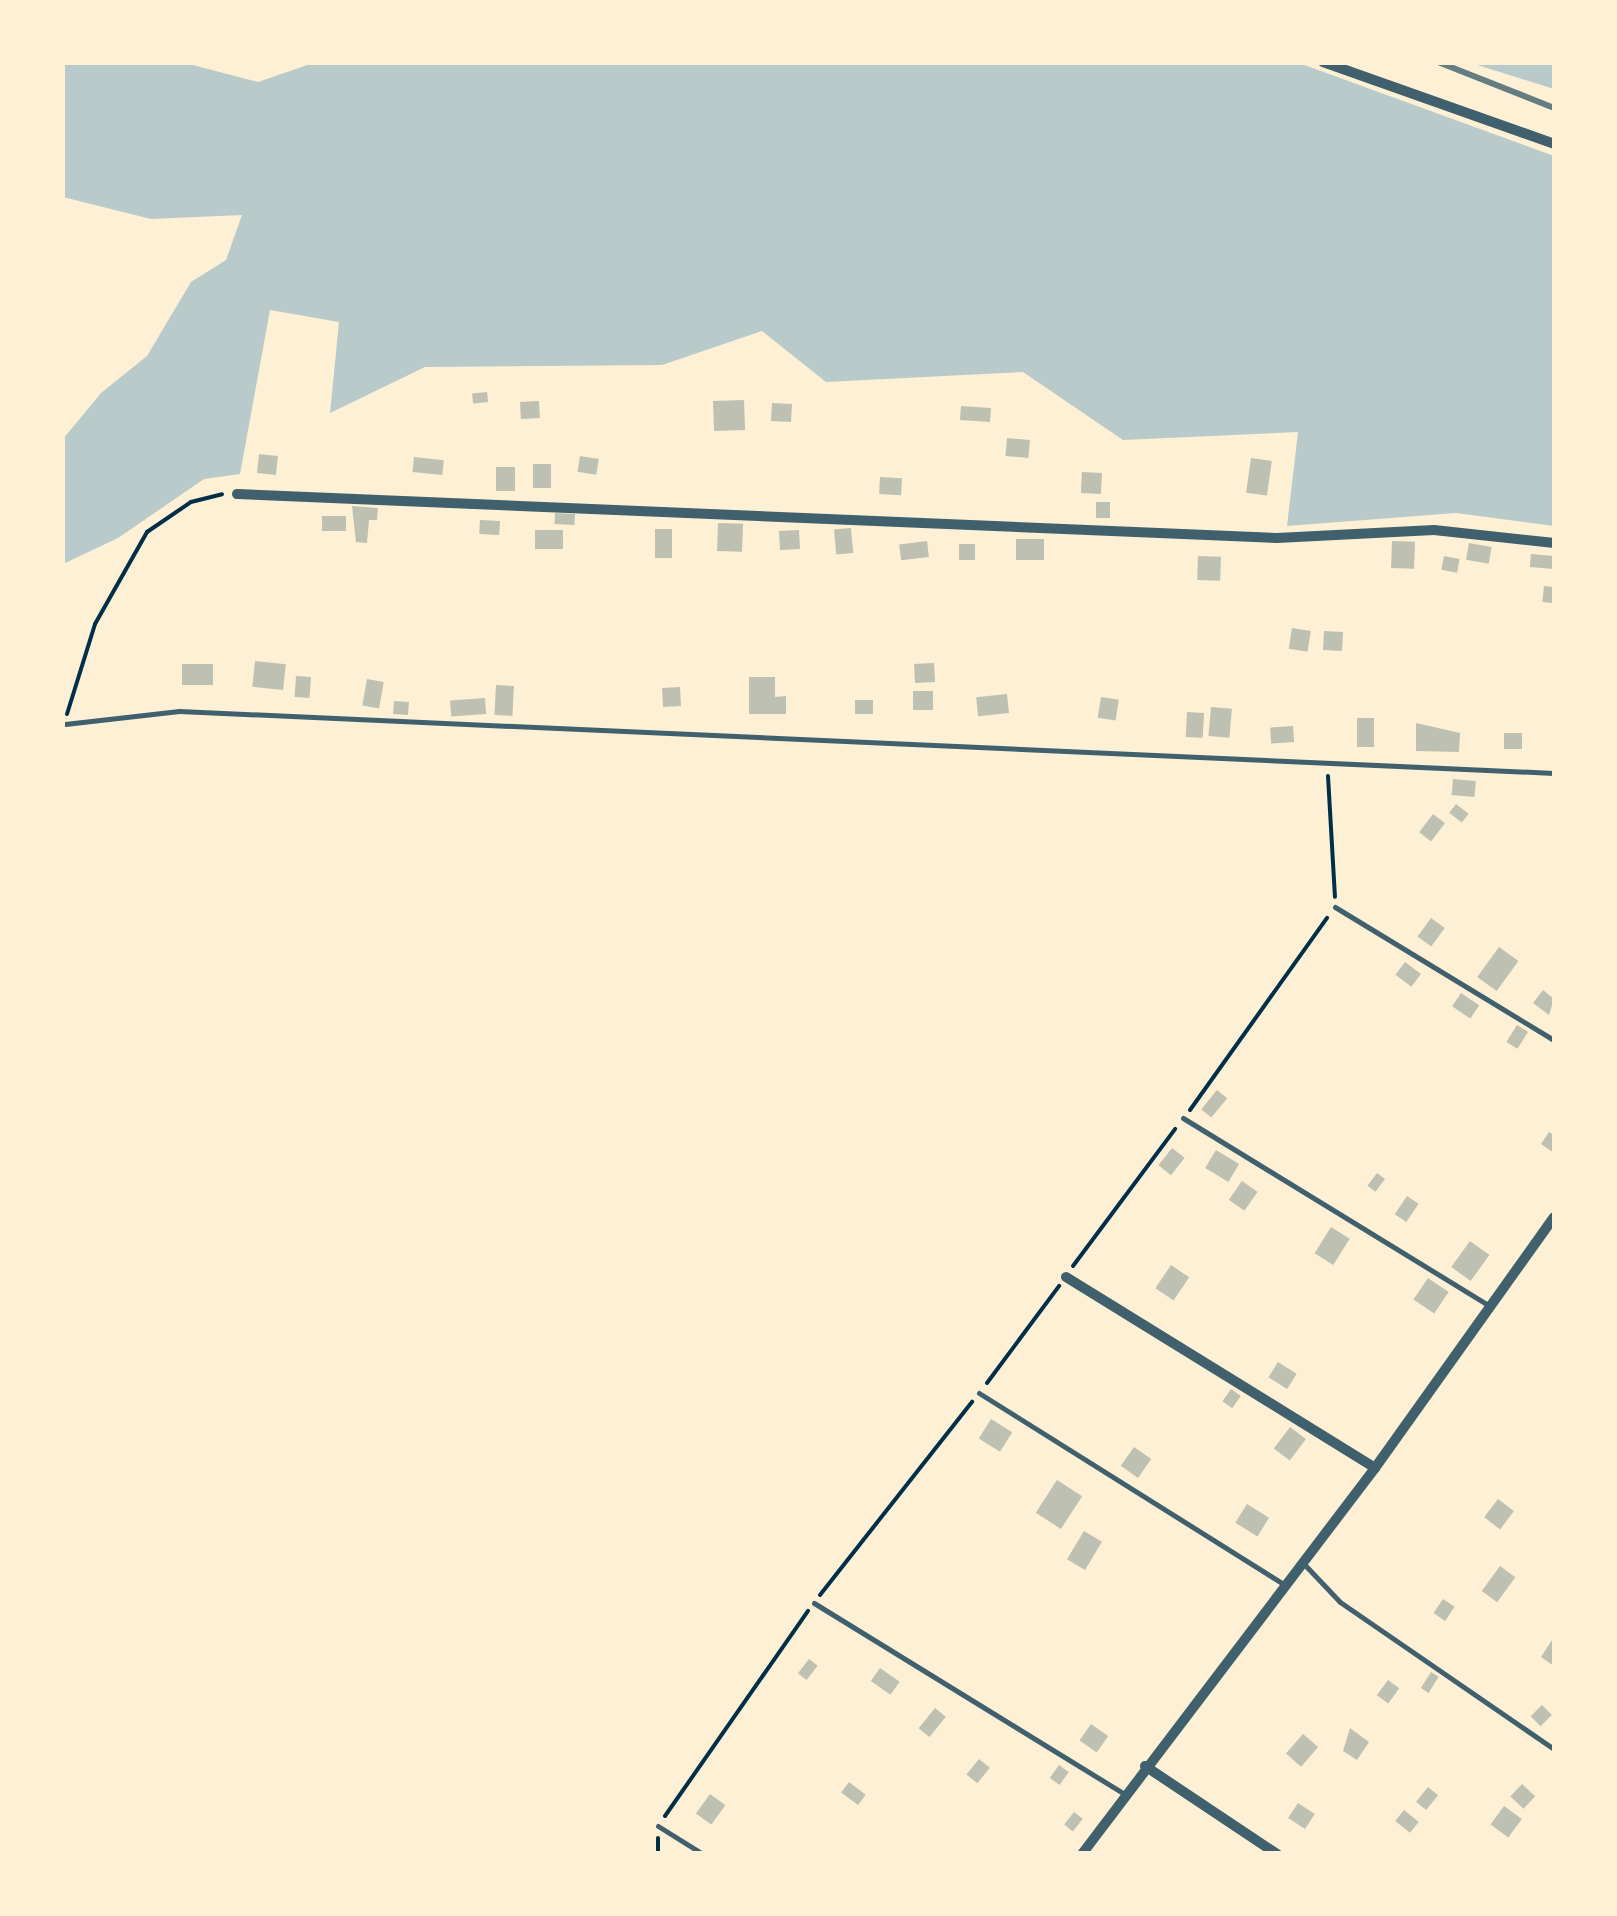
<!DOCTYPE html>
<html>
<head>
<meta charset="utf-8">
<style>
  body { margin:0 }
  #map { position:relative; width:1617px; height:1916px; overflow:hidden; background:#fdf0d5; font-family:Ubuntu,sans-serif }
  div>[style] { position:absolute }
  .green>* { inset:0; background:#b9caca }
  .building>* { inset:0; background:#bec0b2; transform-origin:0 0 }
  .path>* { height:4px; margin:-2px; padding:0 2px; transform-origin:2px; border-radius:2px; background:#003049 }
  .service>* { height:5px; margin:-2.5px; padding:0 2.5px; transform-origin:2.5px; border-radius:2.5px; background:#3f606c }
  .minor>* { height:10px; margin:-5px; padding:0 5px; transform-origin:5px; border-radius:5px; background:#3f606c }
  .rail>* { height:6px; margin:-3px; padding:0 3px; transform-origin:3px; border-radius:3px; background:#657d81 }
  span { translate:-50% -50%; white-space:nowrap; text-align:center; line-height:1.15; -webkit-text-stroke:10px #fdf0d5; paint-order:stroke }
  .frame { position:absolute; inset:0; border:65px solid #fdf0d5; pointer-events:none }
</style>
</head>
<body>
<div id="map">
  <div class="green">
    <div style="clip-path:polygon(316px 62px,1299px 63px,1554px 156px,1554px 526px,1456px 513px,1287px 526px,1298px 432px,1123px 440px,1023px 372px,826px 382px,762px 331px,662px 365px,425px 367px,330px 413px,339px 322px,270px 310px,240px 474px,204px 479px,118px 538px,63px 564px,63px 439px,101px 393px,147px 356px,191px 282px,226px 260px,242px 215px,151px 219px,63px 197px,63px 63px,185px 63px,258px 82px)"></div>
    <div style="clip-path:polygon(1469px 63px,1554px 63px,1554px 89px,1471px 63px)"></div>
  </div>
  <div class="building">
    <div style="left:487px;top:392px;width:10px;height:15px;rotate:84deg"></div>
    <div style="left:744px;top:400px;width:30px;height:31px;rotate:88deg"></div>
    <div style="left:539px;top:401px;width:17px;height:19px;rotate:87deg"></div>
    <div style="left:772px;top:403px;width:20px;height:18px;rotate:3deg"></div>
    <div style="left:961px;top:406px;width:30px;height:14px;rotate:4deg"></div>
    <div style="left:1007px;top:438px;width:23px;height:18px;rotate:5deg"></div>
    <div style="left:259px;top:454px;width:19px;height:19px;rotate:6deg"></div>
    <div style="left:580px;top:456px;width:19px;height:16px;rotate:9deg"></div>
    <div style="left:414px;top:457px;width:30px;height:15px;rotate:6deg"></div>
    <div style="left:1251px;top:458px;width:21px;height:35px;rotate:8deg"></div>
    <div style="left:551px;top:464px;width:24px;height:18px;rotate:90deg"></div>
    <div style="left:496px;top:467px;width:19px;height:24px"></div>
    <div style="left:1082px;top:472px;width:20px;height:21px;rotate:3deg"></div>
    <div style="left:880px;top:477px;width:22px;height:17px;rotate:3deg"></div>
    <div style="left:1096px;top:502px;width:14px;height:16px"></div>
    <div style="clip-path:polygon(352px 506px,378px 508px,377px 520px,369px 520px,367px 543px,356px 542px)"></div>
    <div style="left:555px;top:513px;width:20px;height:11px;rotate:3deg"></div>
    <div style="left:322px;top:516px;width:24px;height:15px"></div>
    <div style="left:480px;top:520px;width:20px;height:14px;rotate:3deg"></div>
    <div style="left:718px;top:523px;width:25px;height:28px;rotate:2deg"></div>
    <div style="left:851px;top:528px;width:25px;height:17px;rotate:85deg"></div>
    <div style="left:655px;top:529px;width:17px;height:29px"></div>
    <div style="left:563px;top:530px;width:19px;height:28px;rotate:90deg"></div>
    <div style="left:799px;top:530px;width:19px;height:20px;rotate:87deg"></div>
    <div style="left:1016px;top:539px;width:28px;height:21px"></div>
    <div style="left:927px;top:541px;width:16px;height:28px;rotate:83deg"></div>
    <div style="left:1392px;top:541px;width:23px;height:27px;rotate:2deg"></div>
    <div style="left:1469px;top:543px;width:23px;height:17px;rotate:10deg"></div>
    <div style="left:975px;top:544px;width:16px;height:16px;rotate:90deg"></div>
    <div style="left:1531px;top:554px;width:23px;height:13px;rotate:5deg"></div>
    <div style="left:1198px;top:556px;width:23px;height:24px;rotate:2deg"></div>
    <div style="left:1444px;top:556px;width:16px;height:14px;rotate:11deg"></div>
    <div style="left:1544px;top:586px;width:10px;height:16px;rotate:6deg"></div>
    <div style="left:1292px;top:628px;width:19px;height:21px;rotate:9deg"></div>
    <div style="left:1324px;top:631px;width:19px;height:19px;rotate:3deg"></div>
    <div style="left:255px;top:661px;width:31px;height:26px;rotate:6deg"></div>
    <div style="left:934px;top:663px;width:19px;height:20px;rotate:87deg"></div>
    <div style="left:213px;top:664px;width:21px;height:31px;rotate:90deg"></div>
    <div style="left:296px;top:676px;width:15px;height:21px;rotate:4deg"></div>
    <div style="clip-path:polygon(749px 677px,775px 677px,775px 697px,786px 696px,786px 714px,749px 714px)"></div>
    <div style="left:367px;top:679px;width:17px;height:27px;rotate:10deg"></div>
    <div style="left:496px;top:685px;width:18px;height:30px;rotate:3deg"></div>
    <div style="left:680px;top:687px;width:19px;height:18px;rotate:87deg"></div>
    <div style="left:913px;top:691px;width:20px;height:19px"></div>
    <div style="left:1007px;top:694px;width:19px;height:31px;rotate:84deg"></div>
    <div style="left:1101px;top:697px;width:18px;height:21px;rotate:9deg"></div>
    <div style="left:485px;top:698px;width:16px;height:35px;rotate:86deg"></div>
    <div style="left:855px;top:700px;width:18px;height:14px"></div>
    <div style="left:394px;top:701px;width:15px;height:13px;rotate:4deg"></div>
    <div style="left:1211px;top:707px;width:21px;height:29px;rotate:5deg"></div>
    <div style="left:1187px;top:712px;width:17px;height:25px;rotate:3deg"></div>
    <div style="left:1357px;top:718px;width:17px;height:29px"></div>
    <div style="clip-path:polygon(1416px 723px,1460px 733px,1459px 752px,1416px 751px)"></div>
    <div style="left:1293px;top:726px;width:16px;height:23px;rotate:86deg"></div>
    <div style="left:1504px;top:733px;width:18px;height:16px"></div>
    <div style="left:1453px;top:779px;width:23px;height:16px;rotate:5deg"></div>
    <div style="left:1456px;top:804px;width:16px;height:11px;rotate:38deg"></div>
    <div style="left:1433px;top:814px;width:15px;height:23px;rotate:37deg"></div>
    <div style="left:1431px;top:918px;width:17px;height:23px;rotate:36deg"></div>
    <div style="left:1499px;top:947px;width:24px;height:37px;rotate:36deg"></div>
    <div style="left:1405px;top:962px;width:20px;height:16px;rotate:37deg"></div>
    <div style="clip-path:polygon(1543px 990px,1554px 999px,1549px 1015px,1533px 1003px)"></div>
    <div style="left:1461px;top:993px;width:22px;height:16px;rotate:34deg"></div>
    <div style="left:1517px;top:1025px;width:13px;height:20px;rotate:32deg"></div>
    <div style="left:1217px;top:1090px;width:13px;height:25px;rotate:39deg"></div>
    <div style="clip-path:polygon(1549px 1132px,1554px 1135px,1554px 1153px,1541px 1144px)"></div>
    <div style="left:1172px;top:1148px;width:16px;height:22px;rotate:38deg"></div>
    <div style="left:1216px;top:1150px;width:27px;height:21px;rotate:31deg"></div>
    <div style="left:1377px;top:1173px;width:10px;height:16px;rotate:37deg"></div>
    <div style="left:1242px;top:1181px;width:19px;height:23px;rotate:35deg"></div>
    <div style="left:1407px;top:1196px;width:14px;height:22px;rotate:34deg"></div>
    <div style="left:1331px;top:1227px;width:22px;height:31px;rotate:32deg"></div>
    <div style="left:1470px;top:1241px;width:24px;height:32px;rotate:36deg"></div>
    <div style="left:1171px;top:1265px;width:22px;height:28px;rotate:34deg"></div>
    <div style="left:1428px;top:1278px;width:25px;height:26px;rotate:34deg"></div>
    <div style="left:1278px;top:1362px;width:22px;height:18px;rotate:32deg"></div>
    <div style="left:1231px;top:1389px;width:12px;height:15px;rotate:35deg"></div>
    <div style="left:991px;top:1419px;width:25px;height:23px;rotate:32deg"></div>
    <div style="left:1290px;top:1427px;width:20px;height:27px;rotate:37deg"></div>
    <div style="left:1134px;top:1447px;width:21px;height:23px;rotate:35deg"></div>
    <div style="left:1057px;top:1480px;width:30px;height:39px;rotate:33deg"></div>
    <div style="left:1498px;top:1499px;width:20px;height:23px;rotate:37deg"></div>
    <div style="left:1247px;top:1504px;width:26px;height:22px;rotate:32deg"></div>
    <div style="left:1084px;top:1531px;width:21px;height:33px;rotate:31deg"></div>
    <div style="left:1500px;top:1566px;width:19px;height:31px;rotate:36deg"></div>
    <div style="left:1443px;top:1599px;width:14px;height:17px;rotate:34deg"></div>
    <div style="clip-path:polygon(1554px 1637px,1554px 1666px,1541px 1657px)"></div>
    <div style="left:809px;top:1659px;width:11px;height:18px;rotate:38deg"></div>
    <div style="left:880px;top:1668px;width:24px;height:16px;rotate:35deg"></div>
    <div style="left:1431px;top:1672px;width:9px;height:19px;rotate:32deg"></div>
    <div style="left:1388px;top:1680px;width:14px;height:19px;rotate:36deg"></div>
    <div style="left:1542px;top:1705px;width:14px;height:16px;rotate:45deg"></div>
    <div style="left:935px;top:1708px;width:14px;height:26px;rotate:39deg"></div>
    <div style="left:1091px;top:1724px;width:21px;height:20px;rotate:35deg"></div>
    <div style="clip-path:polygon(1350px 1728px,1369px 1742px,1357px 1760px,1343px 1751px)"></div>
    <div style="left:1303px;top:1734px;width:20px;height:26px;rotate:41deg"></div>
    <div style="left:979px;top:1759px;width:14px;height:20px;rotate:39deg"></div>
    <div style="left:1059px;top:1765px;width:12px;height:16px;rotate:35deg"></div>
    <div style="left:849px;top:1782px;width:21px;height:13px;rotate:37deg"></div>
    <div style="left:1522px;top:1784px;width:18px;height:17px;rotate:43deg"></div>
    <div style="left:1428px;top:1787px;width:13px;height:19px;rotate:39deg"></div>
    <div style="left:710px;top:1794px;width:19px;height:24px;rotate:36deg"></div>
    <div style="left:1298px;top:1803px;width:20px;height:18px;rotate:33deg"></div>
    <div style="left:1504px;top:1806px;width:22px;height:23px;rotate:36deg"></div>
    <div style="left:1404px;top:1810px;width:19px;height:14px;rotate:39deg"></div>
    <div style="left:1074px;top:1812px;width:11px;height:16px;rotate:38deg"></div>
  </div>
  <div class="path">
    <div style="left:67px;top:714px;width:94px;rotate:-72.7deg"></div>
    <div style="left:95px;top:624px;width:106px;rotate:-60.5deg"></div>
    <div style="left:147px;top:532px;width:53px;rotate:-34.3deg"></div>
    <div style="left:191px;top:502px;width:32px;rotate:-14deg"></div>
    <div style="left:1328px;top:776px;width:121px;rotate:86.7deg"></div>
    <div style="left:1190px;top:1110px;width:236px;rotate:-54.5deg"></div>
    <div style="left:1073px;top:1266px;width:171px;rotate:-53.3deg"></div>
    <div style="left:987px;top:1383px;width:121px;rotate:-53.4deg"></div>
    <div style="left:820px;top:1595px;width:246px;rotate:-51.8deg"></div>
    <div style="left:665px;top:1816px;width:250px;rotate:-55.1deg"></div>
    <div style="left:658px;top:1854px;width:16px;rotate:-90deg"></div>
  </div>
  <div class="service">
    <div style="left:65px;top:724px;width:115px;rotate:-6.5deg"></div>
    <div style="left:179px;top:711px;width:1376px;rotate:2.58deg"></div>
    <div style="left:1335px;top:907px;width:256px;rotate:31.3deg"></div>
    <div style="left:1183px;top:1118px;width:360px;rotate:31.5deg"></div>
    <div style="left:979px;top:1393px;width:361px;rotate:32.1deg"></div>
    <div style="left:1304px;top:1564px;width:52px;rotate:46.5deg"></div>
    <div style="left:1340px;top:1602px;width:260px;rotate:34.5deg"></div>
    <div style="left:814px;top:1603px;width:363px;rotate:31.6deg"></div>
    <div style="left:658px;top:1826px;width:53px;rotate:31.9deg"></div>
  </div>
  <div class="minor">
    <div style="left:1323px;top:62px;width:245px;rotate:19.5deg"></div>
    <div style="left:237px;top:494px;width:1041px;rotate:2.42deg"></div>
    <div style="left:1277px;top:538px;width:157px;rotate:-2.9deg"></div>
    <div style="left:1434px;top:530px;width:121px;rotate:6.2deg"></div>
    <div style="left:1066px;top:1277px;width:363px;rotate:31.7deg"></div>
    <div style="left:1145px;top:1766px;width:159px;rotate:33.7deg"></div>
    <div style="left:1082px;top:1854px;width:485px;rotate:-52.8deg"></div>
    <div style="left:1375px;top:1468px;width:308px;rotate:-54.5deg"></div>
  </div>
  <div class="rail">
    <div style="left:1438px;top:62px;width:125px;rotate:21.6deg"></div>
  </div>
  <div class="frame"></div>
</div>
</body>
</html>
